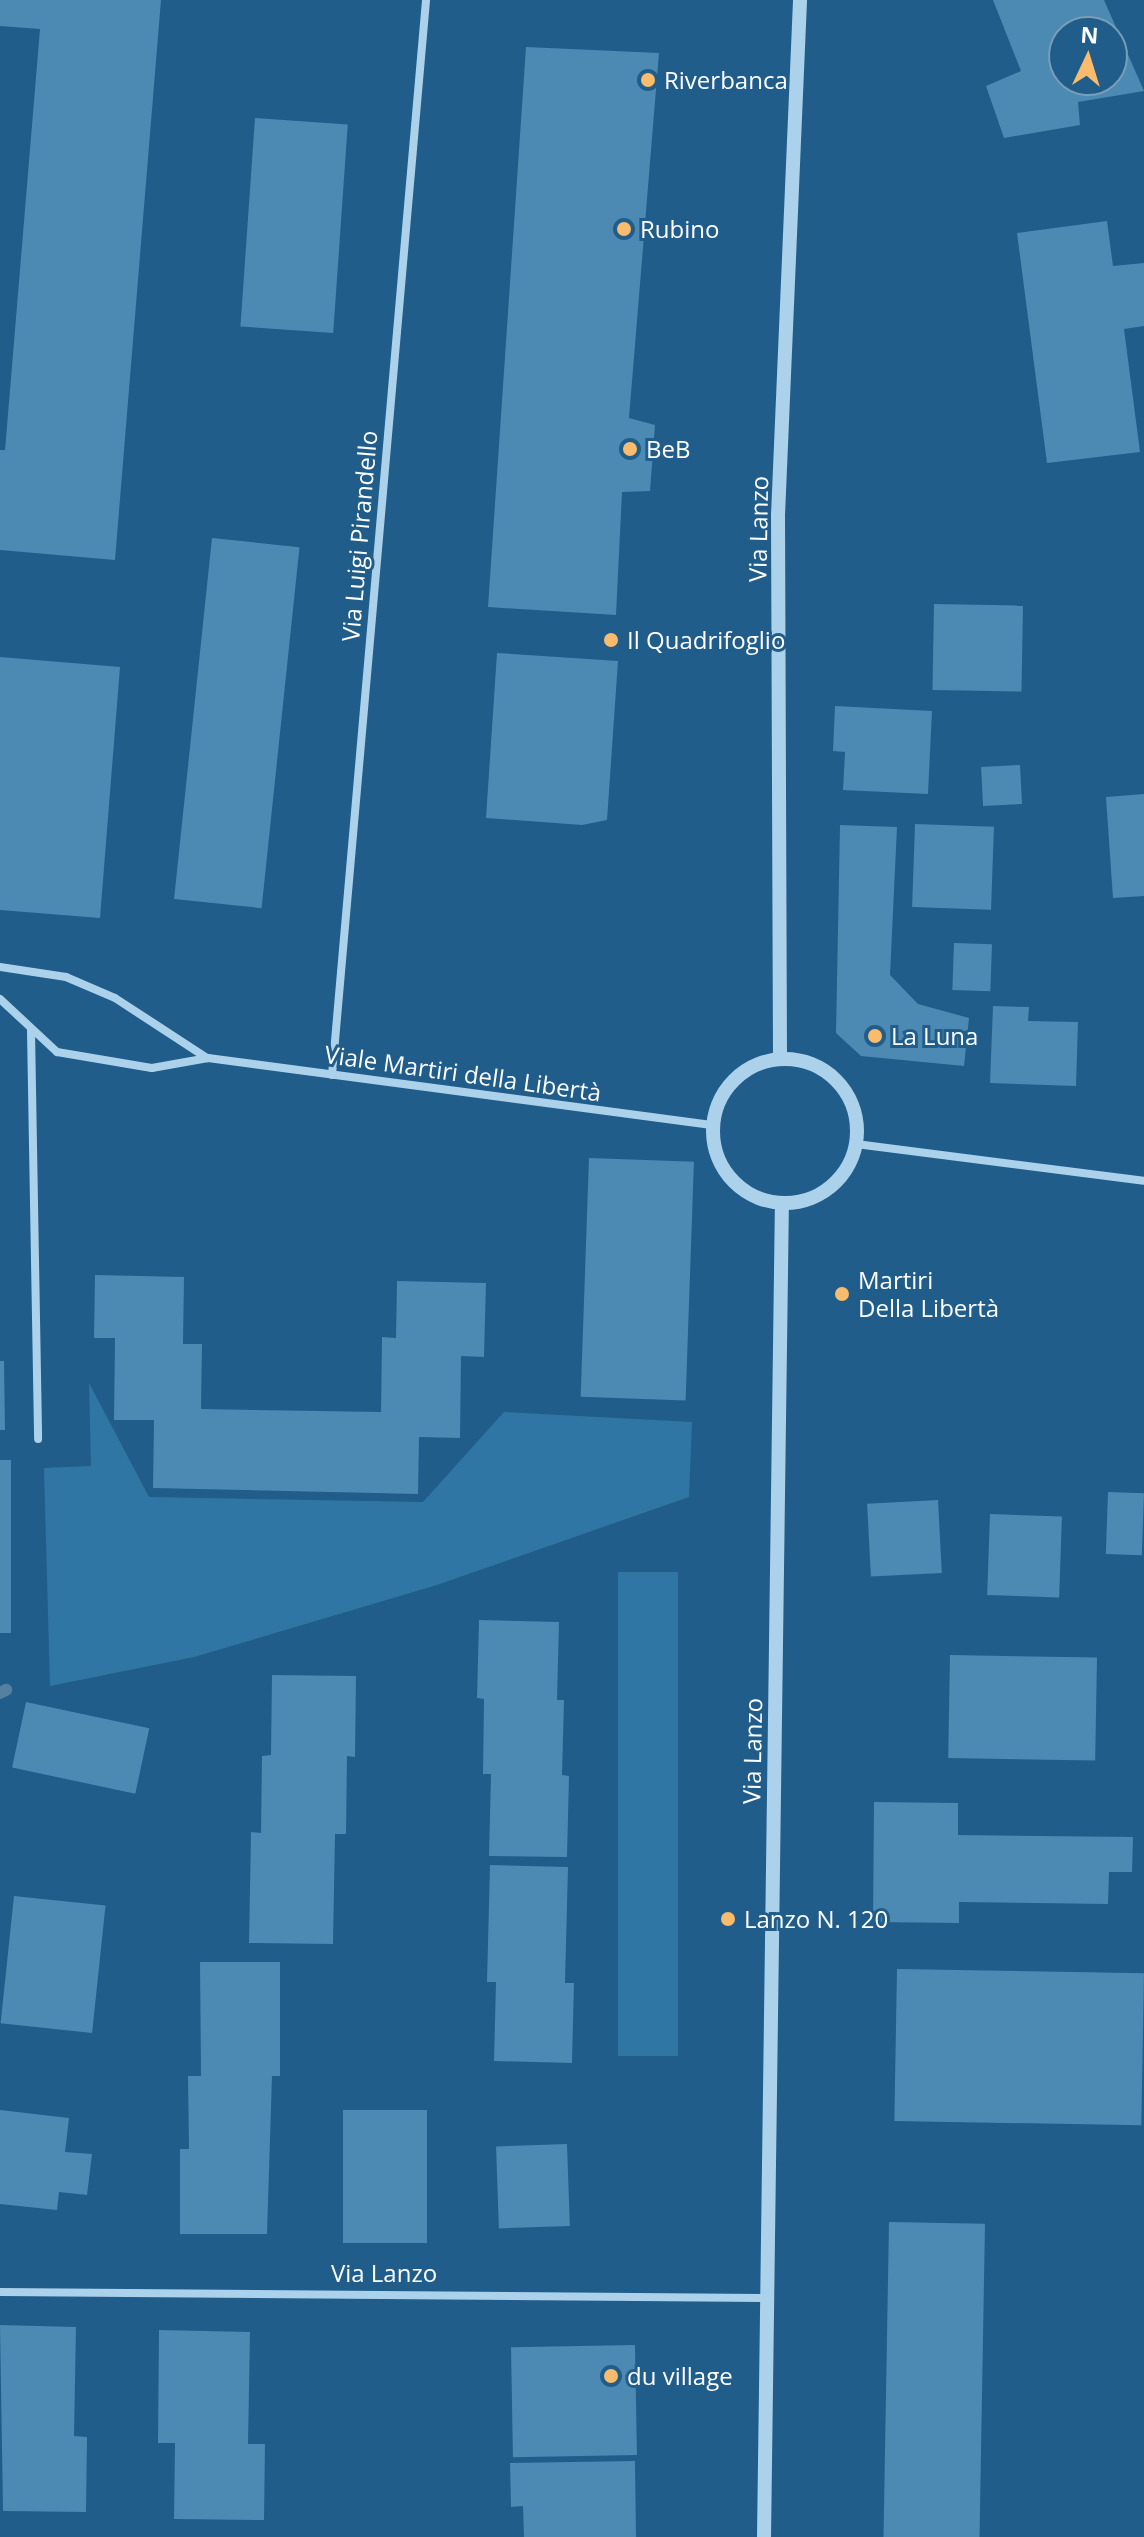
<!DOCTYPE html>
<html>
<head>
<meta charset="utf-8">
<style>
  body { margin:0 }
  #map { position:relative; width:1144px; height:2537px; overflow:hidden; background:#205d8a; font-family:"Open Sans",sans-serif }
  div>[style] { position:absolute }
  .green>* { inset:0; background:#3076a5; transform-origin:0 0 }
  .stream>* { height:12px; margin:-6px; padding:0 6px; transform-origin:6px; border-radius:6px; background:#55809f }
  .building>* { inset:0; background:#4c89b3; transform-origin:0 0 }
  .minor>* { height:8px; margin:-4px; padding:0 4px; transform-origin:4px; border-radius:4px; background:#acd1eb }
  .tertiary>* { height:14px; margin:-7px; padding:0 7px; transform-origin:7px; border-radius:7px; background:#acd1eb }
  .tertiary>.ring { margin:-7px; padding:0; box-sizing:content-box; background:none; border:14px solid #acd1eb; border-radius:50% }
  .dots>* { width:22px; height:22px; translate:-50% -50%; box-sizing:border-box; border:4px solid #205d8a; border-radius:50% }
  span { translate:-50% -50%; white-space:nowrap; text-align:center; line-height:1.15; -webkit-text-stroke:6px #205d8a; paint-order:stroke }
  .poi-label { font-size:24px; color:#fff }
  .left { translate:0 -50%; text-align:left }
  .street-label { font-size:24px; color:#fff }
  .north { position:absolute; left:1048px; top:16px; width:80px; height:80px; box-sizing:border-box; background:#205d8a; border:2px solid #799eb9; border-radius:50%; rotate:4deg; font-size:22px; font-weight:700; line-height:32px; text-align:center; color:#fff }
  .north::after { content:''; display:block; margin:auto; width:28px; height:36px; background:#f9bc6c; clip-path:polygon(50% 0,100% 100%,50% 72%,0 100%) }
</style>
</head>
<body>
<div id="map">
  <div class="green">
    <div style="clip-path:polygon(89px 1383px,149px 1497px,423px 1502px,504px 1412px,692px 1422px,689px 1497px,437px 1585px,194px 1657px,50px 1686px,44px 1468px,91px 1466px)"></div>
    <div style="left:678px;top:1572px;width:484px;height:60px;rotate:90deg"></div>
  </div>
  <div class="stream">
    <div style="left:0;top:1693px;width:7px;rotate:-27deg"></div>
  </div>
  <div class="building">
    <div style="clip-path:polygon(0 0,161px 0,115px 560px,0 550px,0 450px,5px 450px,40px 29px,0 26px)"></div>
    <div style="clip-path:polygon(evenodd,993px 0,1104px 0,1144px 91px,1078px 102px,1080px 125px,1004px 138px,986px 86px,1021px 71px,993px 0,1064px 32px,1112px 32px,1112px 80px,1064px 80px,1064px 32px)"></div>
    <div style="clip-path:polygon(526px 47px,659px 53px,629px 418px,655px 425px,650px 491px,622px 492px,616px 615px,488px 607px)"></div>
    <div style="left:255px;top:118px;width:93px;height:209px;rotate:4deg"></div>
    <div style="clip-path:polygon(1107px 221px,1113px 266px,1144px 263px,1144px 326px,1124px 329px,1140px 452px,1047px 463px,1017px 233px)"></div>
    <div style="left:212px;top:538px;width:88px;height:363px;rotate:6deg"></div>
    <div style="left:934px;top:604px;width:89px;height:86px;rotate:1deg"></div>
    <div style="clip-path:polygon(497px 653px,618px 661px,607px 820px,582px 825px,486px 818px)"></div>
    <div style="clip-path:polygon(0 657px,120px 667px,100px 918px,0 910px)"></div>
    <div style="clip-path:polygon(835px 706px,932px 711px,928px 794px,843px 790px,845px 752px,833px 751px)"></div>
    <div style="left:1020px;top:765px;width:39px;height:39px;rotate:87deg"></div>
    <div style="clip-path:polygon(1144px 794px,1144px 896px,1113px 898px,1106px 797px)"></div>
    <div style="left:915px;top:824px;width:79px;height:83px;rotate:2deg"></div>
    <div style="clip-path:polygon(840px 825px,897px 827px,890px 975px,918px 1004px,969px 1018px,964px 1066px,861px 1056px,836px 1033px)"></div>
    <div style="left:954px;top:943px;width:38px;height:47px;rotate:2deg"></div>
    <div style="clip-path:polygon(993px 1006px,1029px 1007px,1028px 1021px,1078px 1022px,1076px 1086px,990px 1083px)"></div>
    <div style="left:589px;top:1158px;width:105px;height:239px;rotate:2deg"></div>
    <div style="clip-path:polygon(95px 1275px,184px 1277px,183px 1344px,202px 1344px,201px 1409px,381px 1412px,382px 1337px,396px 1338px,397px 1281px,486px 1283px,484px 1357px,461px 1356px,460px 1438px,419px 1437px,418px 1494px,153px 1488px,154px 1420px,114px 1420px,115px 1338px,94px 1338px)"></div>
    <div style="clip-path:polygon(0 1361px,4px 1361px,5px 1430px,0 1430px)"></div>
    <div style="left:0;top:1460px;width:11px;height:173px"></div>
    <div style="left:1108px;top:1492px;width:36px;height:62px;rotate:2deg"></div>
    <div style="left:938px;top:1500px;width:73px;height:71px;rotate:87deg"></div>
    <div style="left:990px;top:1514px;width:72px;height:81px;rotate:2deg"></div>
    <div style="clip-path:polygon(479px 1620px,559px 1622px,557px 1700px,564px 1700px,562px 1775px,569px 1776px,567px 1857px,489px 1856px,491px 1774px,483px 1774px,484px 1699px,477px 1698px)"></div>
    <div style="left:950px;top:1655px;width:147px;height:103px;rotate:1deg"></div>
    <div style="clip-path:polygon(272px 1675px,356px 1676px,355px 1757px,347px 1756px,346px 1834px,335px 1834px,333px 1944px,249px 1943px,251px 1832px,261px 1833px,262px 1756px,271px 1755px)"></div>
    <div style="left:26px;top:1702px;width:126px;height:67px;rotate:12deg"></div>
    <div style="clip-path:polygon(874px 1802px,958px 1803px,958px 1835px,1133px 1837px,1132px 1872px,1109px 1872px,1108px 1904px,959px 1902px,959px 1923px,873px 1922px)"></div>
    <div style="clip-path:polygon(490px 1865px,568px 1867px,565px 1983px,574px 1983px,572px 2063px,494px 2061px,496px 1982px,487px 1982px)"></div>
    <div style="left:14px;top:1896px;width:92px;height:128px;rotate:6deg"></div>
    <div style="clip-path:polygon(200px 1962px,280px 1962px,280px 2076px,272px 2076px,267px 2234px,180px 2234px,180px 2149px,189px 2149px,188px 2076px,201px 2076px)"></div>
    <div style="left:897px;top:1969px;width:247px;height:152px;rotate:1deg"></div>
    <div style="clip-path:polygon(0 2110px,69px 2118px,65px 2152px,92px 2154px,87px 2195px,59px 2192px,57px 2210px,0 2204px)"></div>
    <div style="left:343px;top:2110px;width:84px;height:133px"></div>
    <div style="left:567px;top:2144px;width:82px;height:71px;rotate:88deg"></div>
    <div style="left:889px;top:2222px;width:96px;height:315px;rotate:1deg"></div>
    <div style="clip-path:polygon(0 2325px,76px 2327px,74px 2436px,87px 2437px,86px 2512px,3px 2511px)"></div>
    <div style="clip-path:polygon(159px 2330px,250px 2332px,248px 2444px,265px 2444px,264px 2520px,174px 2519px,175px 2443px,158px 2443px)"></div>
    <div style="left:635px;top:2345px;width:110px;height:124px;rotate:89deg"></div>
    <div style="clip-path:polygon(635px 2461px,636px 2537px,524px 2537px,523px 2506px,511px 2507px,510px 2463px)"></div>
  </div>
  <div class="minor">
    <div style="left:0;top:967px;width:67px;rotate:8.6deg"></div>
    <div style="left:66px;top:977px;width:53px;rotate:23.2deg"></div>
    <div style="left:115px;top:998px;width:110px;rotate:33.1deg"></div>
    <div style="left:0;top:999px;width:78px;rotate:42.9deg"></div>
    <div style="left:57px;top:1052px;width:96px;rotate:9.6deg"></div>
    <div style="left:152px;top:1068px;width:57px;rotate:-10.1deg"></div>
    <div style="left:208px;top:1058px;width:508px;rotate:7.57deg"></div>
    <div style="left:31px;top:1031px;width:408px;rotate:89deg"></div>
    <div style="left:332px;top:1075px;width:1079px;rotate:-85deg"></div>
    <div style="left:856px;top:1144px;width:290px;rotate:7.3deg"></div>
    <div style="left:0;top:2292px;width:768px;rotate:0.45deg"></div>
  </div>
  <div class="tertiary">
    <div style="left:780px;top:1059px;width:544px;rotate:-90.21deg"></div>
    <div style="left:778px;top:515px;width:515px;rotate:-87.55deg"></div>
    <div class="ring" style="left:713px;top:1059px;width:130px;height:130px"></div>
    <div style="left:764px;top:2537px;width:1334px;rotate:-89.23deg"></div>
  </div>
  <div class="dots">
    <div style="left:648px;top:80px;background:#f9bc6c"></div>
    <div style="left:624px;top:229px;background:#f9bc6c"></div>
    <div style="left:630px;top:449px;background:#f9bc6c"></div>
    <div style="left:611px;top:640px;background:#f9bc6c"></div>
    <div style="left:875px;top:1036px;background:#f9bc6c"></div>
    <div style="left:842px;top:1294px;background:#f9bc6c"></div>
    <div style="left:728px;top:1919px;background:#f9bc6c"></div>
    <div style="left:611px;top:2376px;background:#f9bc6c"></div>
  </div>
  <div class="poi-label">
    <span class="left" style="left:664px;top:80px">Riverbanca</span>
    <span class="left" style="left:640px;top:229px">Rubino</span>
    <span class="left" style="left:646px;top:449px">BeB</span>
    <span class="left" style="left:627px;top:640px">Il Quadrifoglio</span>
    <span class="left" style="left:891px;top:1036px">La Luna</span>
    <span class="left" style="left:858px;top:1294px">Martiri<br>Della Libertà</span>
    <span class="left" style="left:744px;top:1919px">Lanzo N. 120</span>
    <span class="left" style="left:627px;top:2376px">du village</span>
  </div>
  <div class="street-label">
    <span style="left:758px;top:529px;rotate:-89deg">Via Lanzo</span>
    <span style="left:359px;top:536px;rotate:-85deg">Via Luigi Pirandello</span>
    <span style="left:463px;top:1073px;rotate:8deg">Viale Martiri della Libertà</span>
    <span style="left:752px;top:1751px;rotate:-89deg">Via Lanzo</span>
    <span style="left:384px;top:2273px">Via Lanzo</span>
  </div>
  <div class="north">N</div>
</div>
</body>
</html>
